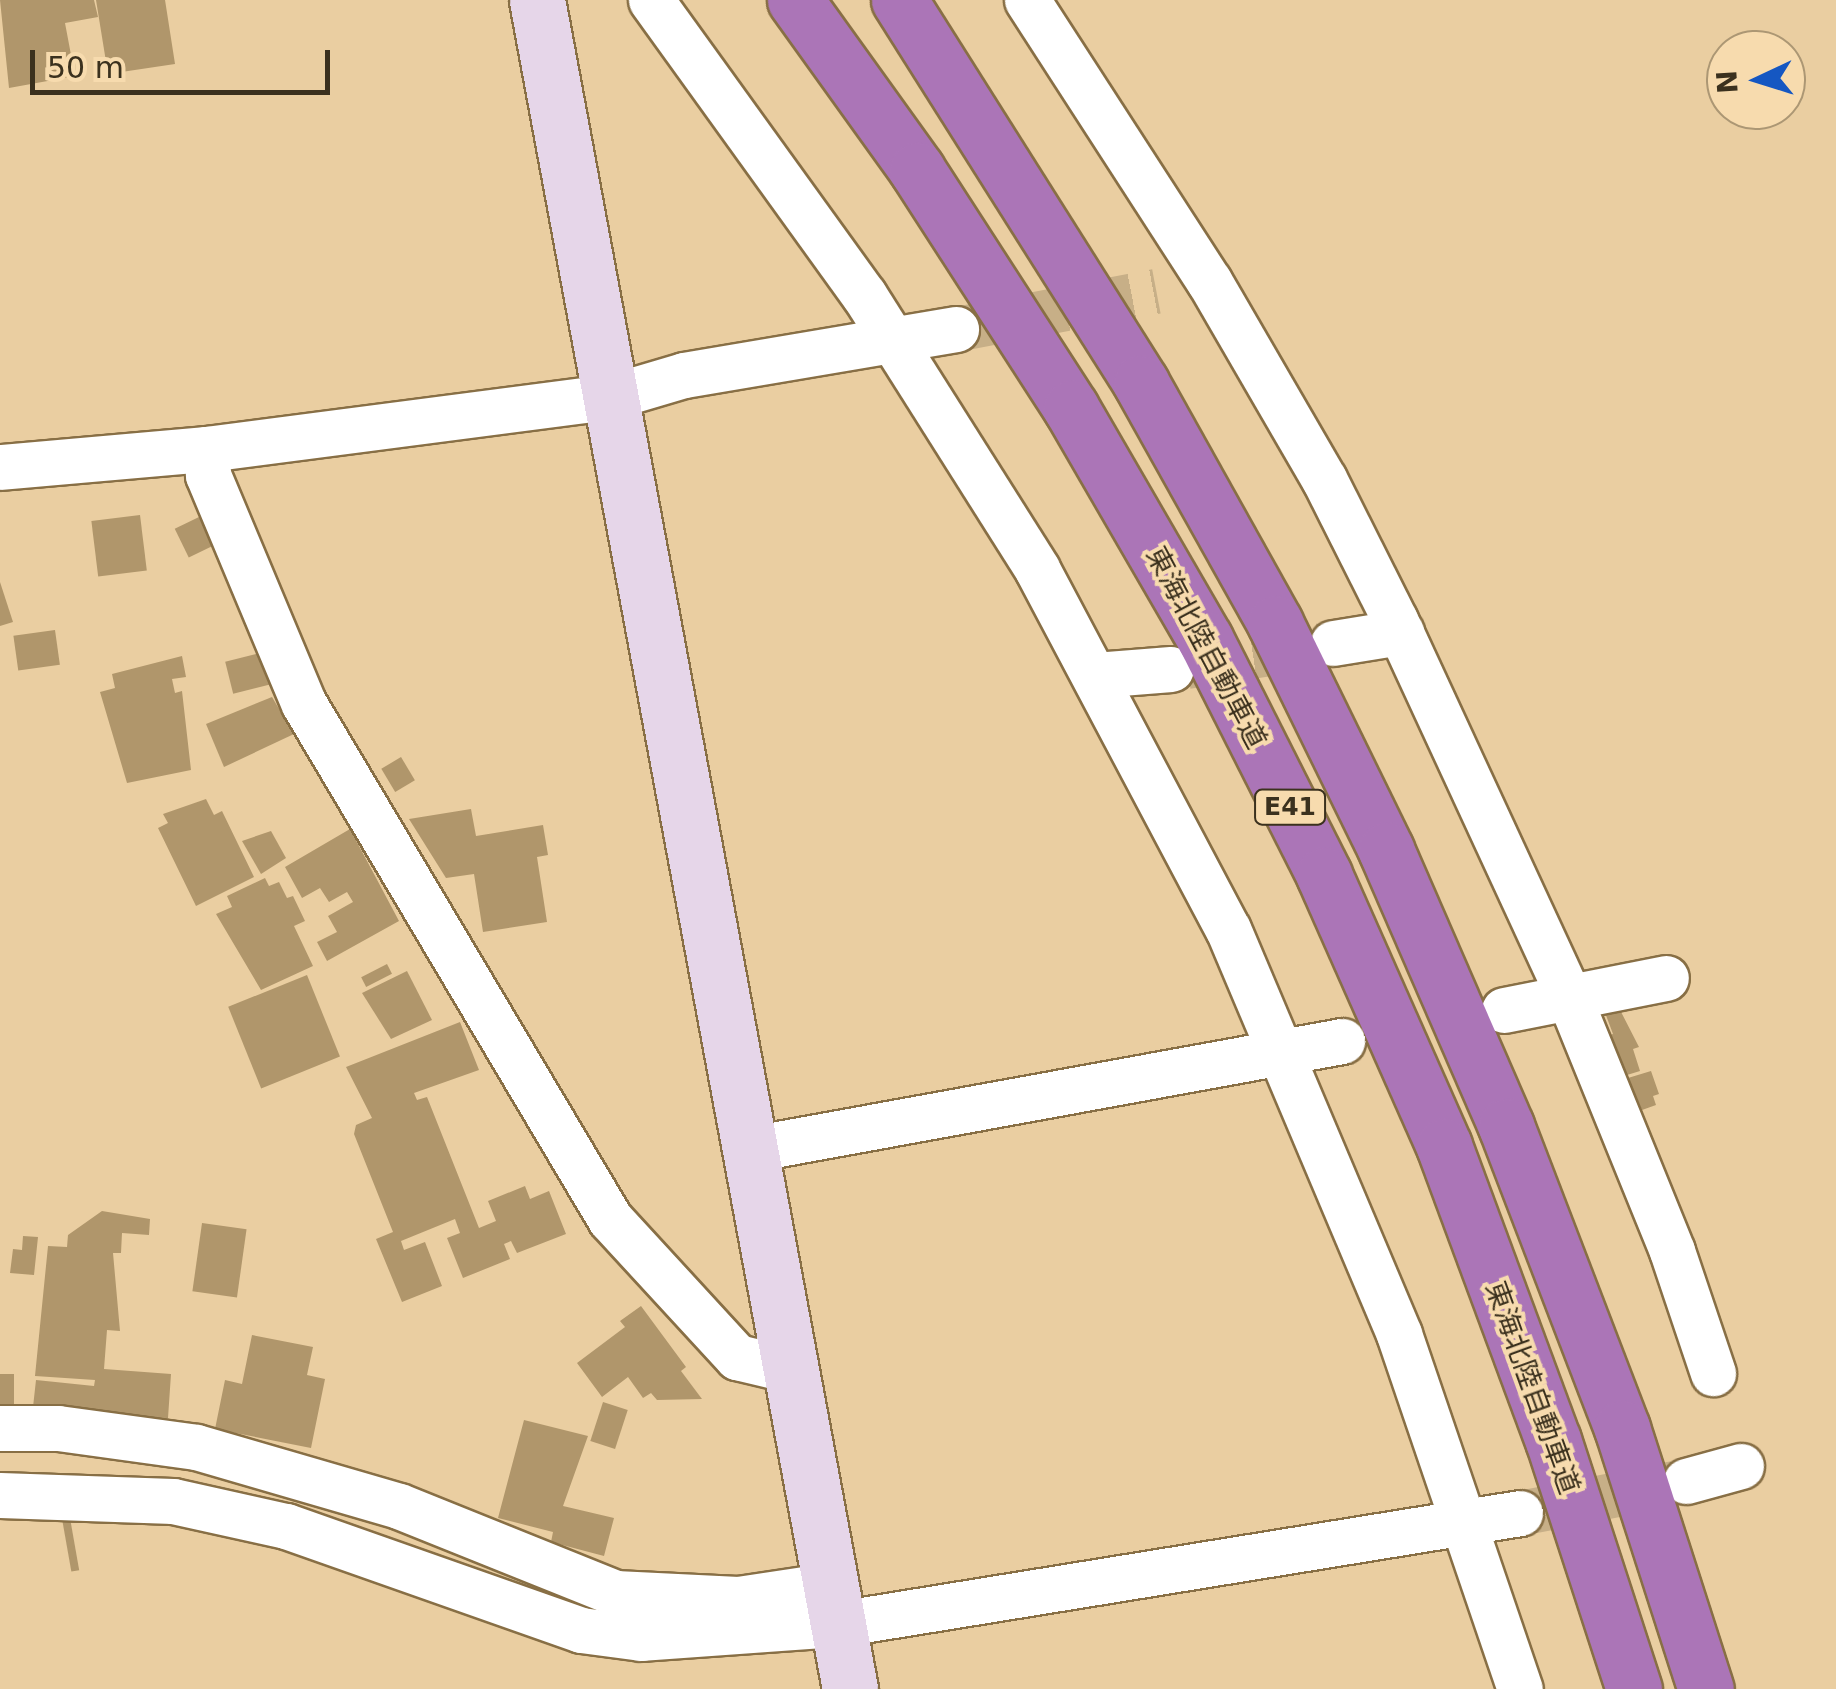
<!DOCTYPE html>
<html>
<head>
<meta charset="utf-8">
<style>
  body { margin:0 }
  #map { position:relative; width:1836px; height:1689px; overflow:hidden; background:#eacea1; font-family:"DejaVu Sans","Noto Sans JP",sans-serif }
  div>[style] { position:absolute }
  .building>* { inset:0; background:#b0966b; transform-origin:0 0 }
  .street-tunnel>* { height:45px; margin-top:-22.5px; transform-origin:0; background:repeating-linear-gradient(90deg,#c7af87 0 45px,transparent 0 67px) }
  .roads { filter:drop-shadow(2px 0 #886f45) drop-shadow(-2px 0 #886f45) drop-shadow(0 2px #886f45) drop-shadow(0 -2px #886f45) }
  .street>* { height:45px; margin:-22.5px; padding:0 22.5px; transform-origin:22.5px; border-radius:22.5px; background:#fff }
  .secondary>* { height:55px; margin:-27.5px; padding:0 27.5px; transform-origin:27.5px; border-radius:27.5px; background:#e6d6e9 }
  .highway>* { height:55px; margin:-27.5px; padding:0 27.5px; transform-origin:27.5px; border-radius:27.5px; background:#ab75b7 }
  span { translate:-50% -50%; white-space:nowrap; text-align:center; line-height:1.15; -webkit-text-stroke:8px #f7dbae; paint-order:stroke }
  .shield-label span { padding:2px 8px; background:#f7dbae; border:2px solid; border-radius:8px; -webkit-text-stroke-width:0 }
  .shield-label { font-size:25px; color:#3b311e; font-weight:700 }
  .street-label { font-size:28px; color:#3b311e }
  .north { position:absolute; left:1706px; top:30px; width:100px; height:100px; box-sizing:border-box; background:#f7dbae; border:2px solid #ac9774; border-radius:50%; rotate:266deg; font-size:28px; font-weight:700; line-height:40px; text-align:center; color:#3b311e }
  .north::after { content:''; display:block; margin:auto; width:35px; height:45px; background:#1557c2; clip-path:polygon(50% 0,100% 100%,50% 72%,0 100%) }
  .scale { position:absolute; left:30px; top:50px; width:300px; height:45px; box-sizing:border-box; border:5px solid #3b311e; border-top:0; padding-left:12px; font-size:30px; line-height:35px; white-space:nowrap; color:#3b311e; -webkit-text-stroke:8px #f7dbae; paint-order:stroke }
</style>
</head>
<body>
<div id="map">
  <div class="building">
    <div style="clip-path:polygon(0 0,94px 0,98px 17px,65px 23px,75px 76px,9px 88px)"></div>
    <div style="clip-path:polygon(96px 0,165px 0,175px 64px,108px 74px)"></div>
    <div style="left:140px;top:515px;width:56px;height:49px;rotate:83deg"></div>
    <div style="left:199px;top:517px;width:32px;height:27px;rotate:64deg"></div>
    <div style="clip-path:polygon(0 582px,13px 622px,0 626px)"></div>
    <div style="left:55px;top:630px;width:35px;height:42px;rotate:82deg"></div>
    <div style="left:264px;top:652px;width:33px;height:40px;rotate:76deg"></div>
    <div style="clip-path:polygon(182px 656px,186px 677px,172px 679px,175px 693px,182px 691px,191px 770px,127px 783px,100px 692px,115px 688px,112px 674px)"></div>
    <div style="clip-path:polygon(272px 697px,294px 734px,224px 767px,206px 724px)"></div>
    <div style="left:401px;top:757px;width:27px;height:23px;rotate:59deg"></div>
    <div style="clip-path:polygon(206px 799px,214px 815px,222px 811px,254px 877px,196px 906px,158px 828px,168px 823px,163px 814px)"></div>
    <div style="clip-path:polygon(471px 809px,476px 836px,543px 825px,548px 855px,537px 857px,547px 922px,483px 932px,474px 874px,446px 878px,409px 819px)"></div>
    <div style="clip-path:polygon(350px 829px,399px 921px,327px 961px,317px 942px,337px 932px,328px 916px,353px 902px,347px 892px,329px 902px,320px 888px,302px 898px,285px 867px)"></div>
    <div style="clip-path:polygon(271px 831px,286px 858px,261px 874px,242px 841px)"></div>
    <div style="clip-path:polygon(265px 878px,269px 886px,279px 882px,287px 898px,293px 896px,305px 921px,294px 926px,313px 966px,261px 990px,216px 914px,232px 907px,227px 896px)"></div>
    <div style="left:387px;top:964px;width:11px;height:29px;rotate:63deg"></div>
    <div style="clip-path:polygon(407px 971px,432px 1020px,391px 1039px,362px 993px)"></div>
    <div style="left:307px;top:975px;width:88px;height:85px;rotate:68deg"></div>
    <div style="clip-path:polygon(1618px 1006px,1639px 1047px,1633px 1049px,1640px 1071px,1627px 1075px,1607px 1036px,1613px 1034px,1604px 1010px)"></div>
    <div style="clip-path:polygon(460px 1022px,479px 1070px,414px 1093px,417px 1100px,427px 1097px,479px 1228px,496px 1221px,488px 1201px,525px 1186px,530px 1199px,549px 1191px,566px 1234px,517px 1253px,511px 1241px,504px 1244px,510px 1259px,463px 1278px,447px 1238px,460px 1233px,455px 1219px,401px 1241px,404px 1250px,425px 1242px,442px 1286px,402px 1302px,376px 1239px,393px 1232px,354px 1134px,356px 1125px,372px 1118px,346px 1067px)"></div>
    <div style="clip-path:polygon(1651px 1071px,1659px 1094px,1653px 1096px,1656px 1105px,1642px 1110px,1628px 1078px)"></div>
    <div style="clip-path:polygon(102px 1211px,150px 1219px,149px 1235px,122px 1233px,121px 1253px,113px 1253px,120px 1331px,107px 1330px,104px 1369px,171px 1374px,168px 1418px,32px 1416px,36px 1380px,94px 1386px,95px 1380px,35px 1376px,48px 1246px,67px 1247px,68px 1235px)"></div>
    <div style="left:202px;top:1223px;width:45px;height:69px;rotate:8deg"></div>
    <div style="clip-path:polygon(23px 1236px,38px 1237px,34px 1275px,10px 1273px,13px 1249px,22px 1250px)"></div>
    <div style="clip-path:polygon(641px 1306px,686px 1367px,681px 1371px,702px 1399px,657px 1400px,651px 1393px,643px 1398px,628px 1377px,602px 1397px,577px 1363px,625px 1327px,620px 1321px)"></div>
    <div style="clip-path:polygon(252px 1335px,313px 1347px,307px 1375px,325px 1379px,311px 1448px,215px 1429px,225px 1380px,242px 1384px)"></div>
    <div style="left:0;top:1374px;width:14px;height:43px"></div>
    <div style="left:603px;top:1402px;width:26px;height:41px;rotate:18deg"></div>
    <div style="clip-path:polygon(524px 1420px,588px 1436px,563px 1506px,614px 1518px,604px 1556px,551px 1542px,553px 1532px,498px 1518px)"></div>
    <div style="left:70px;top:1518px;width:53px;height:8px;rotate:80deg"></div>
  </div>
  <div class="street-tunnel">
    <div style="left:956px;top:329px;width:204px;rotate:-10.8deg"></div>
    <div style="left:1187px;top:666px;width:137px;rotate:-8.8deg"></div>
    <div style="left:1520px;top:1513px;width:158px;rotate:-11deg"></div>
  </div>
  <div class="roads">
    <div class="street">
      <div style="left:651px;top:0;width:364px;rotate:54.2deg"></div>
      <div style="left:864px;top:295px;width:324px;rotate:57.7deg"></div>
      <div style="left:1037px;top:569px;width:408px;rotate:62.1deg"></div>
      <div style="left:1228px;top:929px;width:440px;rotate:67.1deg"></div>
      <div style="left:1399px;top:1334px;width:375px;rotate:71.2deg"></div>
      <div style="left:1027px;top:0;width:335px;rotate:57.1deg"></div>
      <div style="left:1209px;top:281px;width:229px;rotate:59.9deg"></div>
      <div style="left:1324px;top:479px;width:158px;rotate:63.3deg"></div>
      <div style="left:1395px;top:620px;width:415px;rotate:65.2deg"></div>
      <div style="left:1569px;top:997px;width:274px;rotate:67.9deg"></div>
      <div style="left:1672px;top:1251px;width:129px;rotate:71.4deg"></div>
      <div style="left:207px;top:449px;width:26px;rotate:88deg"></div>
      <div style="left:208px;top:475px;width:248px;rotate:67.3deg"></div>
      <div style="left:304px;top:704px;width:599px;rotate:59.28deg"></div>
      <div style="left:610px;top:1219px;width:188px;rotate:47.4deg"></div>
      <div style="left:737px;top:1357px;width:56px;rotate:13.5deg"></div>
      <div style="left:0;top:467px;width:208px;rotate:-5deg"></div>
      <div style="left:207px;top:449px;width:409px;rotate:-7.4deg"></div>
      <div style="left:613px;top:396px;width:74px;rotate:-16.5deg"></div>
      <div style="left:684px;top:375px;width:276px;rotate:-9.6deg"></div>
      <div style="left:1333px;top:643px;width:69px;rotate:-9.2deg"></div>
      <div style="left:1095px;top:675px;width:76px;rotate:-4.5deg"></div>
      <div style="left:1504px;top:1010px;width:165px;rotate:-11.2deg"></div>
      <div style="left:751px;top:1149px;width:601px;rotate:-10.36deg"></div>
      <div style="left:0;top:1428px;width:58px"></div>
      <div style="left:58px;top:1428px;width:139px;rotate:7.8deg"></div>
      <div style="left:196px;top:1447px;width:211px;rotate:16.2deg"></div>
      <div style="left:399px;top:1506px;width:233px;rotate:21.9deg"></div>
      <div style="left:615px;top:1593px;width:123px;rotate:2.8deg"></div>
      <div style="left:738px;top:1599px;width:94px;rotate:-8.6deg"></div>
      <div style="left:1686px;top:1481px;width:57px;rotate:-15.3deg"></div>
      <div style="left:0;top:1495px;width:173px;rotate:2deg"></div>
      <div style="left:173px;top:1501px;width:116px;rotate:12.5deg"></div>
      <div style="left:286px;top:1526px;width:313px;rotate:19.4deg"></div>
      <div style="left:581px;top:1630px;width:61px;rotate:7.6deg"></div>
      <div style="left:641px;top:1638px;width:197px;rotate:-4.1deg"></div>
      <div style="left:838px;top:1624px;width:691px;rotate:-9.24deg"></div>
    </div>
    <div class="secondary">
      <div style="left:537px;top:0;width:1718px;rotate:79.5deg"></div>
    </div>
    <div class="highway">
      <div style="left:795px;top:0;width:209px;rotate:54.3deg"></div>
      <div style="left:917px;top:170px;width:283px;rotate:57.1deg"></div>
      <div style="left:1071px;top:408px;width:267px;rotate:59.9deg"></div>
      <div style="left:1205px;top:639px;width:264px;rotate:63.2deg"></div>
      <div style="left:1324px;top:875px;width:296px;rotate:66.1deg"></div>
      <div style="left:1444px;top:1146px;width:314px;rotate:69.7deg"></div>
      <div style="left:1553px;top:1440px;width:262px;rotate:72deg"></div>
      <div style="left:899px;top:0;width:453px;rotate:57.7deg"></div>
      <div style="left:1141px;top:383px;width:275px;rotate:60.8deg"></div>
      <div style="left:1275px;top:623px;width:253px;rotate:63.9deg"></div>
      <div style="left:1386px;top:850px;width:301px;rotate:66.5deg"></div>
      <div style="left:1506px;top:1126px;width:324px;rotate:69deg"></div>
      <div style="left:1622px;top:1428px;width:274px;rotate:72.2deg"></div>
    </div>
  </div>
  <div class="shield-label">
    <span style="left:1290px;top:807px">E41</span>
  </div>
  <div class="street-label">
    <span style="left:1206px;top:648px;rotate:62deg">東海北陸自動車道</span>
    <span style="left:1532px;top:1388px;rotate:70deg">東海北陸自動車道</span>
  </div>
  <div class="north">N</div>
  <div class="scale">50 m</div>
</div>
</body>
</html>
